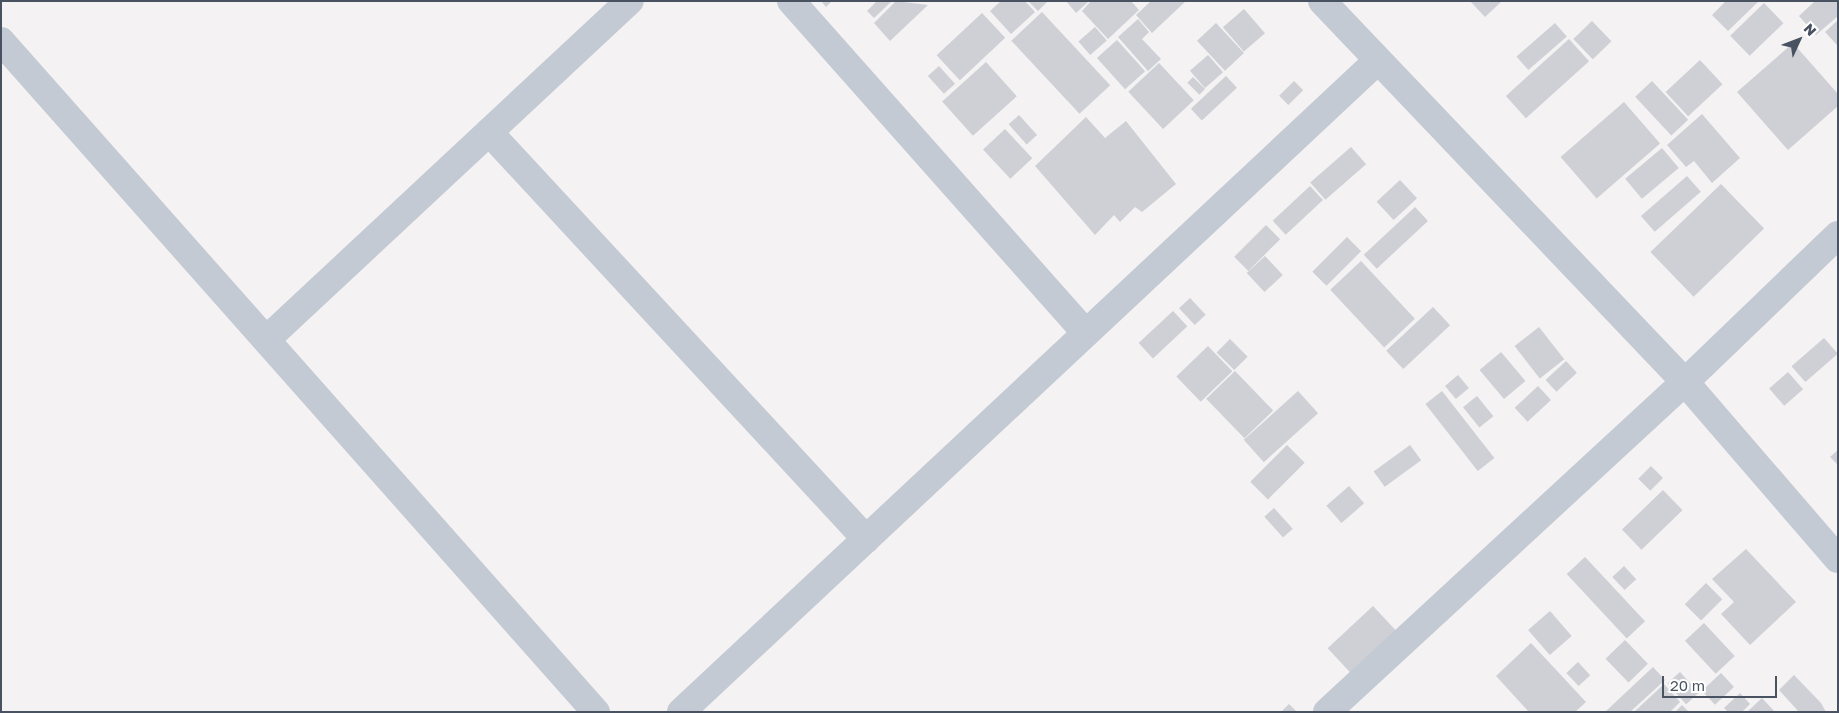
<!DOCTYPE html>
<html>
<head>
<meta charset="utf-8">
<style>
  body { margin:0 }
  #map { position:relative; width:1839px; height:713px; overflow:hidden; background:#f4f2f2; font-family:"Golos Text",sans-serif }
  div>[style] { position:absolute }
  .building>* { inset:0; background:#ced0d6; transform-origin:0 0 }
  .minor>* { height:28px; margin:-14px; padding:0 14px; transform-origin:14px; border-radius:14px; background:#c3cad3 }
  span { translate:-50% -50%; white-space:nowrap; text-align:center; line-height:1.15; -webkit-text-stroke:4.5px #fff; paint-order:stroke }
  .frame { position:absolute; inset:0; border:2px solid #495260; pointer-events:none }
  .north { position:absolute; left:1774px; top:15px; width:50px; height:50px; -webkit-text-stroke:4px #fff; paint-order:stroke; rotate:47deg; font-size:14px; font-weight:700; line-height:20px; text-align:center; color:#495260 }
  .north::after { content:''; display:block; margin:auto; width:18px; height:22px; background:#495260; clip-path:polygon(50% 0,100% 100%,50% 72%,0 100%) }
  .scale { position:absolute; left:1662px; top:676px; width:115px; height:22px; box-sizing:border-box; border:2px solid #495260; border-top:0; padding-left:6px; font-size:15px; line-height:18px; white-space:nowrap; color:#495260; -webkit-text-stroke:4px #fff; paint-order:stroke }
</style>
</head>
<body>
<div id="map">
  <div class="building">
    <div style="clip-path:polygon(821px 1px,832px 1px,826px 7px)"></div>
    <div style="clip-path:polygon(877px 1px,892px 1px,874px 18px,867px 11px)"></div>
    <div style="clip-path:polygon(896px 1px,928px 5px,890px 41px,874px 23px)"></div>
    <div style="clip-path:polygon(1001px 1px,1025px 1px,1035px 12px,1011px 34px,990px 11px)"></div>
    <div style="clip-path:polygon(1028px 1px,1048px 1px,1038px 11px)"></div>
    <div style="clip-path:polygon(1066px 1px,1089px 1px,1076px 13px)"></div>
    <div style="clip-path:polygon(1091px 1px,1131px 1px,1139px 10px,1108px 39px,1082px 11px)"></div>
    <div style="clip-path:polygon(1151px 1px,1186px 1px,1152px 33px,1136px 15px)"></div>
    <div style="clip-path:polygon(1470px 1px,1502px 1px,1485px 17px)"></div>
    <div style="clip-path:polygon(1726px 1px,1759px 1px,1728px 31px,1712px 15px)"></div>
    <div style="clip-path:polygon(1815px 1px,1838px 1px,1838px 16px,1816px 35px,1799px 16px)"></div>
    <div style="left:1764px;top:3px;width:28px;height:47px;rotate:46deg"></div>
    <div style="left:1244px;top:9px;width:32px;height:28px;rotate:49deg"></div>
    <div style="left:1042px;top:12px;width:100px;height:42px;rotate:47deg"></div>
    <div style="left:982px;top:13px;width:34px;height:62px;rotate:47deg"></div>
    <div style="clip-path:polygon(1138px 19px,1149px 32px,1142px 39px,1161px 59px,1148px 71px,1118px 37px)"></div>
    <div style="clip-path:polygon(1838px 20px,1838px 46px,1825px 32px)"></div>
    <div style="left:1592px;top:21px;width:28px;height:26px;rotate:46deg"></div>
    <div style="left:1216px;top:23px;width:41px;height:26px;rotate:47deg"></div>
    <div style="left:1555px;top:23px;width:18px;height:51px;rotate:49deg"></div>
    <div style="left:1095px;top:27px;width:18px;height:22px;rotate:49deg"></div>
    <div style="left:1569px;top:39px;width:30px;height:85px;rotate:48deg"></div>
    <div style="left:1117px;top:40px;width:42px;height:27px;rotate:48deg"></div>
    <div style="clip-path:polygon(1793px 43px,1838px 94px,1838px 106px,1788px 150px,1737px 92px)"></div>
    <div style="left:1208px;top:55px;width:23px;height:24px;rotate:49deg"></div>
    <div style="left:1700px;top:60px;width:33px;height:47px;rotate:47deg"></div>
    <div style="left:986px;top:62px;width:46px;height:59px;rotate:48deg"></div>
    <div style="left:1159px;top:63px;width:51px;height:42px;rotate:47deg"></div>
    <div style="left:939px;top:66px;width:24px;height:15px;rotate:48deg"></div>
    <div style="left:1226px;top:76px;width:16px;height:48px;rotate:47deg"></div>
    <div style="left:1193px;top:77px;width:17px;height:8px;rotate:45deg"></div>
    <div style="left:1294px;top:81px;width:13px;height:21px;rotate:45deg"></div>
    <div style="left:1652px;top:81px;width:53px;height:23px;rotate:47deg"></div>
    <div style="left:1624px;top:102px;width:55px;height:84px;rotate:49deg"></div>
    <div style="clip-path:polygon(1702px 114px,1740px 158px,1712px 183px,1694px 161px,1686px 167px,1667px 145px)"></div>
    <div style="left:1019px;top:115px;width:27px;height:14px;rotate:48deg"></div>
    <div style="clip-path:polygon(1086px 117px,1105px 138px,1126px 121px,1176px 184px,1142px 212px,1135px 207px,1120px 222px,1114px 215px,1095px 235px,1035px 166px)"></div>
    <div style="left:1005px;top:129px;width:40px;height:30px;rotate:47deg"></div>
    <div style="left:1351px;top:147px;width:23px;height:54px;rotate:49deg"></div>
    <div style="left:1662px;top:148px;width:26px;height:48px;rotate:50deg"></div>
    <div style="left:1687px;top:176px;width:21px;height:61px;rotate:49deg"></div>
    <div style="left:1400px;top:180px;width:25px;height:32px;rotate:47deg"></div>
    <div style="left:1721px;top:184px;width:62px;height:98px;rotate:46deg"></div>
    <div style="left:1310px;top:186px;width:19px;height:51px;rotate:47deg"></div>
    <div style="left:1415px;top:207px;width:19px;height:70px;rotate:47deg"></div>
    <div style="left:1266px;top:225px;width:20px;height:45px;rotate:45deg"></div>
    <div style="left:1347px;top:237px;width:20px;height:49px;rotate:45deg"></div>
    <div style="left:1265px;top:256px;width:26px;height:25px;rotate:47deg"></div>
    <div style="left:1361px;top:261px;width:79px;height:42px;rotate:47deg"></div>
    <div style="left:1190px;top:298px;width:23px;height:15px;rotate:47deg"></div>
    <div style="left:1433px;top:307px;width:25px;height:64px;rotate:47deg"></div>
    <div style="left:1173px;top:311px;width:21px;height:47px;rotate:47deg"></div>
    <div style="left:1539px;top:327px;width:41px;height:31px;rotate:52deg"></div>
    <div style="left:1824px;top:338px;width:21px;height:43px;rotate:49deg"></div>
    <div style="left:1230px;top:339px;width:25px;height:19px;rotate:45deg"></div>
    <div style="left:1208px;top:346px;width:35px;height:44px;rotate:46deg"></div>
    <div style="left:1501px;top:352px;width:38px;height:28px;rotate:50deg"></div>
    <div style="left:1566px;top:361px;width:16px;height:28px;rotate:47deg"></div>
    <div style="left:1235px;top:371px;width:55px;height:40px;rotate:46deg"></div>
    <div style="left:1788px;top:372px;width:23px;height:25px;rotate:49deg"></div>
    <div style="left:1458px;top:375px;width:17px;height:17px;rotate:50deg"></div>
    <div style="left:1538px;top:386px;width:19px;height:32px;rotate:47deg"></div>
    <div style="left:1298px;top:391px;width:30px;height:73px;rotate:48deg"></div>
    <div style="left:1442px;top:391px;width:85px;height:21px;rotate:52deg"></div>
    <div style="left:1477px;top:396px;width:26px;height:18px;rotate:51deg"></div>
    <div style="left:1287px;top:445px;width:25px;height:52px;rotate:45deg"></div>
    <div style="left:1410px;top:445px;width:19px;height:45px;rotate:54deg"></div>
    <div style="clip-path:polygon(1838px 450px,1838px 465px,1830px 457px)"></div>
    <div style="left:1651px;top:466px;width:17px;height:18px;rotate:45deg"></div>
    <div style="left:1349px;top:486px;width:23px;height:30px;rotate:49deg"></div>
    <div style="left:1663px;top:490px;width:28px;height:57px;rotate:46deg"></div>
    <div style="left:1274px;top:508px;width:28px;height:13px;rotate:48deg"></div>
    <div style="clip-path:polygon(1746px 549px,1796px 602px,1750px 645px,1721px 614px,1734px 602px,1712px 579px)"></div>
    <div style="left:1585px;top:557px;width:88px;height:25px;rotate:47deg"></div>
    <div style="left:1624px;top:566px;width:18px;height:16px;rotate:47deg"></div>
    <div style="left:1706px;top:583px;width:23px;height:30px;rotate:45deg"></div>
    <div style="left:1373px;top:606px;width:53px;height:62px;rotate:47deg"></div>
    <div style="left:1550px;top:611px;width:33px;height:29px;rotate:49deg"></div>
    <div style="left:1704px;top:623px;width:45px;height:26px;rotate:47deg"></div>
    <div style="left:1625px;top:640px;width:33px;height:27px;rotate:46deg"></div>
    <div style="clip-path:polygon(1531px 643px,1586px 702px,1575px 712px,1529px 712px,1496px 676px)"></div>
    <div style="left:1578px;top:662px;width:18px;height:16px;rotate:47deg"></div>
    <div style="clip-path:polygon(1653px 667px,1665px 680px,1630px 712px,1605px 712px)"></div>
    <div style="left:1680px;top:672px;width:28px;height:17px;rotate:48deg"></div>
    <div style="left:1721px;top:673px;width:19px;height:26px;rotate:47deg"></div>
    <div style="clip-path:polygon(1794px 675px,1821px 703px,1826px 712px,1799px 712px,1779px 690px)"></div>
    <div style="clip-path:polygon(1664px 684px,1680px 702px,1670px 712px,1634px 712px)"></div>
    <div style="clip-path:polygon(1740px 693px,1750px 704px,1742px 712px,1728px 712px,1724px 708px)"></div>
    <div style="clip-path:polygon(1762px 698px,1775px 712px,1747px 712px)"></div>
    <div style="clip-path:polygon(1289px 704px,1297px 712px,1281px 712px)"></div>
    <div style="clip-path:polygon(1682px 705px,1689px 712px,1675px 712px)"></div>
  </div>
  <div class="minor">
    <div style="left:791px;top:1px;width:444px;rotate:48.4deg"></div>
    <div style="left:1322px;top:1px;width:526px;rotate:46.39deg"></div>
    <div style="left:1685px;top:382px;width:234px;rotate:49.2deg"></div>
    <div style="left:1px;top:41px;width:897px;rotate:48.44deg"></div>
    <div style="left:489px;top:132px;width:555px;rotate:47.19deg"></div>
    <div style="left:267px;top:339px;width:496px;rotate:-43deg"></div>
    <div style="left:681px;top:712px;width:952px;rotate:-43.08deg"></div>
    <div style="left:1327px;top:712px;width:487px;rotate:-42.7deg"></div>
    <div style="left:1685px;top:382px;width:212px;rotate:-43.9deg"></div>
  </div>
  <div class="frame"></div>
  <div class="north">N</div>
  <div class="scale">20 m</div>
</div>
</body>
</html>
